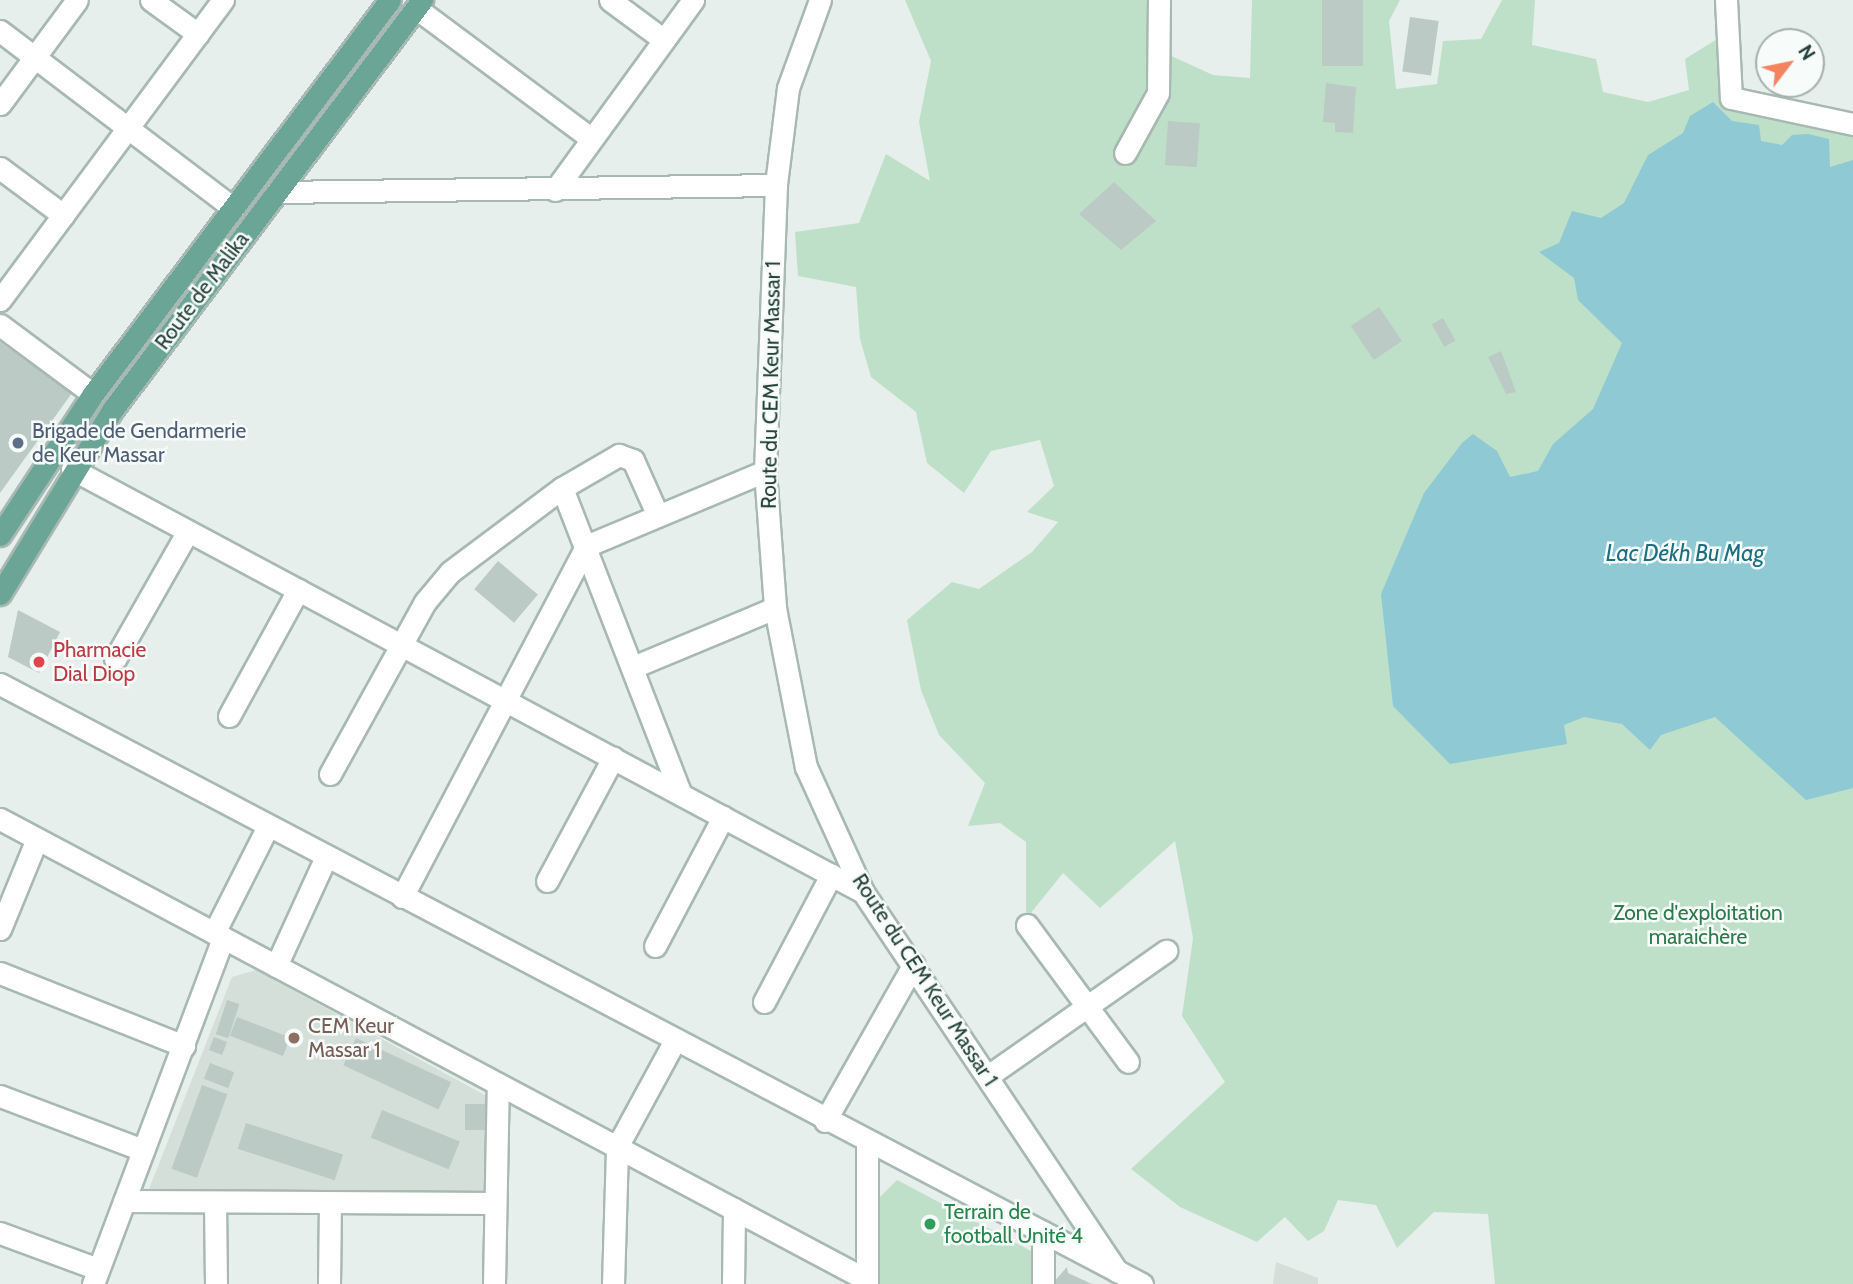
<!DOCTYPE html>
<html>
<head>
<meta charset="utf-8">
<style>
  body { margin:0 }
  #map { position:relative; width:1853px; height:1284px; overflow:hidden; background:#e6efeb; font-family:Cabin,sans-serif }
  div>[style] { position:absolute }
  .built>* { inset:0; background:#d4dfda }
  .green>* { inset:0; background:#bfe0c8 }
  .water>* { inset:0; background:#8ec9d4 }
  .building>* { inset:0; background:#bbcac4; transform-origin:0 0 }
  .roads { filter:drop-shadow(2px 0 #a8b8b2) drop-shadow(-2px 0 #a8b8b2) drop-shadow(0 2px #a8b8b2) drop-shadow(0 -2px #a8b8b2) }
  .minor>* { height:21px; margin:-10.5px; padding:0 10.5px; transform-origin:10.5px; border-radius:10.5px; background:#fff }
  .major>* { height:21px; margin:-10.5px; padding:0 10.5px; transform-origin:10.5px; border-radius:10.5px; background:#6aa596 }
  .dots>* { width:19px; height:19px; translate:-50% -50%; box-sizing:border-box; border:4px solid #f7fbf9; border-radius:50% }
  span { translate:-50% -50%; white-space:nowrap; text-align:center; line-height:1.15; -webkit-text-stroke:5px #f7fbf9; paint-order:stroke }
  .street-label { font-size:21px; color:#24423a }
  .service-label { font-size:21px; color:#4e5e75 }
  .left { translate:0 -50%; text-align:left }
  .health-label { font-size:21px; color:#be3a42 }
  .park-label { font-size:21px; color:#2d7a4b }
  .education-label { font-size:21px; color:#785e54 }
  .leisure-label { font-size:21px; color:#27864d }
  .water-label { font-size:23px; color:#1c6f80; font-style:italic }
  .north { position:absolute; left:1755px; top:28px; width:70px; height:70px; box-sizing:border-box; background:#f7fbf9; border:2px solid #a3b1ad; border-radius:50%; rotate:58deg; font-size:19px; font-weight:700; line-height:28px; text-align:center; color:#24423a }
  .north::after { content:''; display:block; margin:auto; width:24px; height:32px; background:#f4845f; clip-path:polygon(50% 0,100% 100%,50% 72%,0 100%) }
</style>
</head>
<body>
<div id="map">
  <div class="built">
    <div style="clip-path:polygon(256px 970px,492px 1099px,489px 1197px,146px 1197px,232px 977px)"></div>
    <div style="clip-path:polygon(1276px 1262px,1318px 1278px,1318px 1284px,1265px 1284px,1273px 1284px)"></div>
  </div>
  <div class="green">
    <div style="clip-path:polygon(905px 0,1161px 0,1167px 54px,1213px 75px,1250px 78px,1252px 0,1400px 0,1389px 21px,1396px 89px,1437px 84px,1443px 41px,1481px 39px,1502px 0,1535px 0,1532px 45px,1596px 59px,1603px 92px,1648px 102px,1689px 90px,1685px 59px,1722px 36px,1724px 85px,1853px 128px,1853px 1284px,1495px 1284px,1488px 1214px,1434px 1212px,1397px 1248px,1376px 1205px,1338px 1200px,1324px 1231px,1308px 1241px,1285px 1217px,1257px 1242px,1180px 1207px,1131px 1169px,1225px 1082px,1182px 1016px,1193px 938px,1175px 841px,1100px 908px,1063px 873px,1026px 919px,1026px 842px,1000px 823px,968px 826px,985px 783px,939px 735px,921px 690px,907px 620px,952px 582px,979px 589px,1032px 552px,1058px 522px,1027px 512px,1054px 486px,1040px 440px,991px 451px,964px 493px,927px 463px,916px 412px,871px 377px,860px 339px,856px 287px,798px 276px,795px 232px,859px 223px,886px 154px,930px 181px,919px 122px,931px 61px)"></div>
    <div style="clip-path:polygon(897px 1180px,1031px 1251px,1032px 1284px,878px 1284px,880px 1197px)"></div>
  </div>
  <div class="water">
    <div style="clip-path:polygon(1713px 102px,1732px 121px,1759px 125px,1761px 141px,1782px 145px,1792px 135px,1808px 134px,1829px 139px,1830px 167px,1853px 160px,1853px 788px,1806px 800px,1715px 717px,1661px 735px,1650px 750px,1622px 724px,1584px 717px,1564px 725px,1567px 744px,1450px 764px,1393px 706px,1381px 594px,1424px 493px,1462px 443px,1473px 434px,1497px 451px,1510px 477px,1538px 471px,1553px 444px,1593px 409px,1622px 343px,1578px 300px,1574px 278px,1539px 252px,1559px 243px,1572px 211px,1601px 218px,1624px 203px,1648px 155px,1683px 133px,1690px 116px)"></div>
  </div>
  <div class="building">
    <div style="left:1322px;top:0;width:41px;height:66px"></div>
    <div style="left:1410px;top:17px;width:29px;height:55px;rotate:8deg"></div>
    <div style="clip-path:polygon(1326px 83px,1356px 87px,1353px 133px,1335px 132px,1335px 123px,1323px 122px)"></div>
    <div style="left:1168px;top:121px;width:32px;height:44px;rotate:4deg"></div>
    <div style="clip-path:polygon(1114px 182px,1156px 221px,1121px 250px,1079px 214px)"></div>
    <div style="left:1379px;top:307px;width:41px;height:34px;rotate:56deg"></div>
    <div style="left:1443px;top:318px;width:26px;height:13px;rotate:61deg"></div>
    <div style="clip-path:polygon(0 342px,72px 393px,0 493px)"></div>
    <div style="clip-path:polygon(1501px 351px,1516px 392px,1506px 394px,1488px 357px)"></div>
    <div style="left:498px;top:561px;width:52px;height:37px;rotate:40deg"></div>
    <div style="clip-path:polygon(18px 610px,60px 632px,39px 673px,8px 657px)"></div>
    <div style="left:227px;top:1000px;width:13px;height:36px;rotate:18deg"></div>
    <div style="left:237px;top:1017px;width:57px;height:20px;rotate:21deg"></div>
    <div style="left:214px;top:1037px;width:14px;height:14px;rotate:21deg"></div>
    <div style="left:356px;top:1038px;width:105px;height:30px;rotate:25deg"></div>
    <div style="left:210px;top:1063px;width:26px;height:17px;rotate:21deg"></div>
    <div style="left:202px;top:1085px;width:27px;height:89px;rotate:20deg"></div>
    <div style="left:465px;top:1104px;width:25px;height:26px"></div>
    <div style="left:382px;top:1110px;width:84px;height:30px;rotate:22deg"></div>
    <div style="left:246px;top:1123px;width:102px;height:27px;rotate:18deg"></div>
    <div style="clip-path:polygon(1067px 1267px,1068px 1273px,1092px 1284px,1052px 1284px)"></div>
  </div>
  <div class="roads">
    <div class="minor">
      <div style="left:151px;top:0;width:58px;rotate:35.9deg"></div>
      <div style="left:610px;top:0;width:67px;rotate:36.5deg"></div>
      <div style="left:820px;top:0;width:94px;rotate:110deg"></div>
      <div style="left:788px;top:88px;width:98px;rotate:97.1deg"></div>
      <div style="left:776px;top:185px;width:286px;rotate:92.2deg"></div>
      <div style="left:765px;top:471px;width:137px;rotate:85.8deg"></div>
      <div style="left:775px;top:608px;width:162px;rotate:79deg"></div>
      <div style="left:806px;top:767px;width:137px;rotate:65.5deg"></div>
      <div style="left:863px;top:892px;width:456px;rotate:56.2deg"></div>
      <div style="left:1726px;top:0;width:98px;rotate:87.1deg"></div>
      <div style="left:1731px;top:98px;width:125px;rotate:12deg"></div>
      <div style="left:416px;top:8px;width:219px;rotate:36.7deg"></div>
      <div style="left:0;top:31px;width:293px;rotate:37.2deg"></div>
      <div style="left:0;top:104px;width:129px;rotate:-53.5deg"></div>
      <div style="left:1125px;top:153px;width:68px;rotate:-61.2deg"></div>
      <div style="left:1158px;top:93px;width:93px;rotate:-89.4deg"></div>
      <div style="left:0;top:168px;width:79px;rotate:36.7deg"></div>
      <div style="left:555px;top:190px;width:235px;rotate:-54deg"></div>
      <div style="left:277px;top:192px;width:499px;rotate:-0.8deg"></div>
      <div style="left:0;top:300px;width:374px;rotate:-53.4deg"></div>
      <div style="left:0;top:325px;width:116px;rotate:36.6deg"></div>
      <div style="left:72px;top:469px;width:897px;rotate:28.14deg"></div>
      <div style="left:562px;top:488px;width:329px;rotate:68.8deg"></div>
      <div style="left:115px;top:659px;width:147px;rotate:-60.3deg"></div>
      <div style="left:633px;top:667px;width:154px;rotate:-22.6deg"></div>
      <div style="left:0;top:684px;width:1290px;rotate:27.72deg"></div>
      <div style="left:229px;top:716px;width:144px;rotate:-61.3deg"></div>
      <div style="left:330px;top:774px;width:196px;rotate:-61.1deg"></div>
      <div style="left:425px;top:602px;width:39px;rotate:-50deg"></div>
      <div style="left:450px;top:572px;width:140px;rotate:-36.9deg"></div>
      <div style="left:562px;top:488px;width:66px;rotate:-30.1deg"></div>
      <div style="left:619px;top:455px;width:15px;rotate:20deg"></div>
      <div style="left:633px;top:460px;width:61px;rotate:65.9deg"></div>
      <div style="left:0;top:819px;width:982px;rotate:28deg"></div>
      <div style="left:547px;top:881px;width:140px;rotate:-61.8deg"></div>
      <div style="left:402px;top:897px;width:396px;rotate:-62.3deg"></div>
      <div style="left:586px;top:546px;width:194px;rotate:-22.7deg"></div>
      <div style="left:1027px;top:925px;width:170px;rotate:53.6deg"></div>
      <div style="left:0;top:929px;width:97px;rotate:-67.7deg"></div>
      <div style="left:214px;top:933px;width:120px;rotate:-63.2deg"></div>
      <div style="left:655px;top:946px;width:146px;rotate:-62.2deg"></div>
      <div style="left:276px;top:966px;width:120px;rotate:-65.4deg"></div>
      <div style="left:0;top:973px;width:198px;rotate:21.6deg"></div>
      <div style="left:764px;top:1002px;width:144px;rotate:-62.2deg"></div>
      <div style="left:988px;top:1076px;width:218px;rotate:-35.1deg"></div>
      <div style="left:0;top:1096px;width:153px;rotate:20.7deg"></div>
      <div style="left:825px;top:1121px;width:180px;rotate:-60.5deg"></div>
      <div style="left:867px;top:1144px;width:140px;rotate:90deg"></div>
      <div style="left:124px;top:1201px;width:371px;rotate:0.3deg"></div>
      <div style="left:215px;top:1202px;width:82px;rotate:89.3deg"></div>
      <div style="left:0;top:1233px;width:104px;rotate:20.2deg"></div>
      <div style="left:93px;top:1284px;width:370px;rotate:-69.4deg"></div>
      <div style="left:329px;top:1284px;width:78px;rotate:-89.3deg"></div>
      <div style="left:494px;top:1284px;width:200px;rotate:-88.9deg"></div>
      <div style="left:613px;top:1284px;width:137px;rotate:-88.3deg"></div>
      <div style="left:617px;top:1147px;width:119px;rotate:-61.5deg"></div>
      <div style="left:733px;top:1284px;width:75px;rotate:-89.2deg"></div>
      <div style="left:1043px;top:1284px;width:52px;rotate:-90deg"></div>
    </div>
    <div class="major">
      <div style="left:0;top:535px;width:169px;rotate:-56.6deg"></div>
      <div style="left:93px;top:394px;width:493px;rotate:-53deg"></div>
      <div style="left:0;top:594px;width:217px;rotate:-58.6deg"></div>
      <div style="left:113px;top:409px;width:513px;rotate:-52.93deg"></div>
    </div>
  </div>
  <div class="dots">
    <div style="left:18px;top:443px;background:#5c6f8a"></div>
    <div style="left:39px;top:662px;background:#e0444e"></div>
    <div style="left:294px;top:1038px;background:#8d6e63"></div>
    <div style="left:930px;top:1224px;background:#2e9e5b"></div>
  </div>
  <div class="street-label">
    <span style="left:202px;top:291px;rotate:-53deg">Route de Malika</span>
    <span style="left:771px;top:385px;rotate:-89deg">Route du CEM Keur Massar 1</span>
    <span style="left:925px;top:980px;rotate:57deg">Route du CEM Keur Massar 1</span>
  </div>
  <div class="service-label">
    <span class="left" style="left:32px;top:443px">Brigade de Gendarmerie<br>de Keur Massar</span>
  </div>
  <div class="health-label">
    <span class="left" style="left:53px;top:662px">Pharmacie<br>Dial Diop</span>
  </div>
  <div class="park-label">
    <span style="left:1698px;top:925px">Zone d'exploitation<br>maraichère</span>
  </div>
  <div class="education-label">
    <span class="left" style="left:308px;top:1038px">CEM Keur<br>Massar 1</span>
  </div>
  <div class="leisure-label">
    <span class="left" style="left:944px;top:1224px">Terrain de<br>football Unité 4</span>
  </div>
  <div class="water-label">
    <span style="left:1685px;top:553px">Lac Dékh Bu Mag</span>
  </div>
  <div class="north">N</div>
</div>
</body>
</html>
